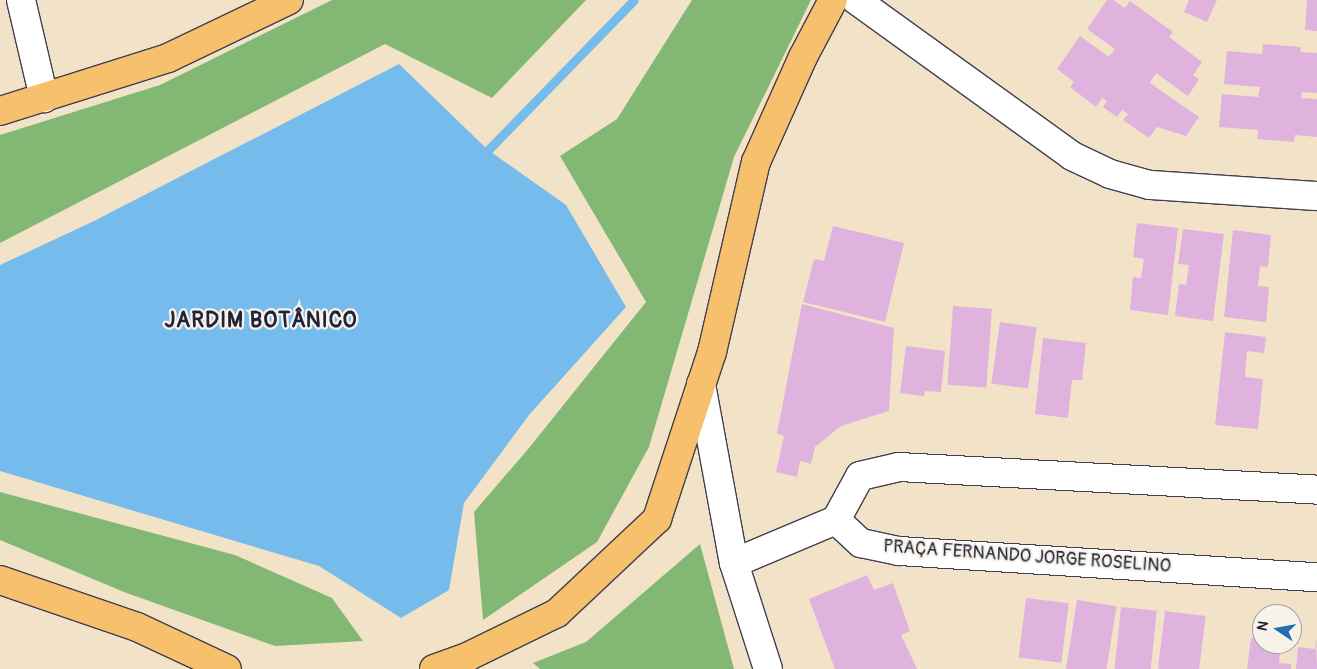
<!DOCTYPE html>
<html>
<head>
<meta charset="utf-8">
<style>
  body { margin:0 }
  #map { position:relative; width:1317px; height:669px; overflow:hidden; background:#f2e3c8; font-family:Pangolin,sans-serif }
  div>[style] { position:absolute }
  .forest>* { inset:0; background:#83b874 }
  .water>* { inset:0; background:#75bced }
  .stream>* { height:9px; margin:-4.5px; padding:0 4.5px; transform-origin:4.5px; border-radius:4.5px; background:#75bced }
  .building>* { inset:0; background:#dfb3dd; transform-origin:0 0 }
  .roads { filter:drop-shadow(1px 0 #413f50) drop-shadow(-1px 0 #413f50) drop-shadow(0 1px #413f50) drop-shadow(0 -1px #413f50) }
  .minor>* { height:28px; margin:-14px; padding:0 14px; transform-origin:14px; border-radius:14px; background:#fff }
  .major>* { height:28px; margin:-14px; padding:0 14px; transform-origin:14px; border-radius:14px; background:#f7c06c }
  span { translate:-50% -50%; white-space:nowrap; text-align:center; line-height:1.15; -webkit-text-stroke:4.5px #f7f3e8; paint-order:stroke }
  .street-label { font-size:18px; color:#22223b }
  .district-label { font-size:22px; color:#22223b; font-weight:700; letter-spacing:1px }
  .north { position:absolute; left:1252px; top:604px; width:50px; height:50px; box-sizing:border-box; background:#f7f3e8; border:1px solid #a29fa3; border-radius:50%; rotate:282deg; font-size:14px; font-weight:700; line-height:20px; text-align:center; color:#22223b }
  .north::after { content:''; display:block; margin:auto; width:18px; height:22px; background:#1f6fb2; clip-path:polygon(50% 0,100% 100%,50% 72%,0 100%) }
</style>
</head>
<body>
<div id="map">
  <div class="forest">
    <div style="clip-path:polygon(332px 0,586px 0,492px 98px,385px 44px,0 243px,0 135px,160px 85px)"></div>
    <div style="clip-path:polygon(692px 0,811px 0,734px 157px,649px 447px,597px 542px,483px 620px,474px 512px,529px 448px,646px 302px,560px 156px,617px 119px)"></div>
    <div style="clip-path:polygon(0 492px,235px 555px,332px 598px,363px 641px,275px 646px,124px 592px,0 540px)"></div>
    <div style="clip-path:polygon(700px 544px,734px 669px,540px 669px,533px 663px,586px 642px)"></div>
  </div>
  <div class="water">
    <div style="clip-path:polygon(399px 64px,488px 150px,566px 205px,626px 307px,529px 415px,464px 503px,449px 590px,401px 618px,319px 566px,0 471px,0 265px,94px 221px)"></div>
  </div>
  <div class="stream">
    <div style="left:488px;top:150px;width:209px;rotate:-45.8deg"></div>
  </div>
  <div class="building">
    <div style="clip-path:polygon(1107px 0,1113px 0,1125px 8px,1130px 1px,1173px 32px,1169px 37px,1202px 62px,1193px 75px,1199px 79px,1188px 96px,1156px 73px,1150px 83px,1199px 117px,1186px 136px,1157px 127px,1149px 138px,1123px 120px,1128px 114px,1122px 110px,1117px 117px,1103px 107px,1107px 101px,1102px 98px,1096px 107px,1070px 87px,1074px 82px,1057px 69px,1080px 36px,1109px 57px,1115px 49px,1087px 29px)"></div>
    <div style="clip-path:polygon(1189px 0,1217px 0,1207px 22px,1184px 12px)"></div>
    <div style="clip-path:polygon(1307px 0,1317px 0,1317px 31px,1305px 30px)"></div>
    <div style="clip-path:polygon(1263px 44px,1301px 47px,1300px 52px,1317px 53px,1317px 93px,1302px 92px,1301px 98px,1317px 99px,1317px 137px,1295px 135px,1294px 142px,1257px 139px,1258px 130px,1219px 127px,1222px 94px,1258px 97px,1260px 87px,1224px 84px,1227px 51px,1262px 54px)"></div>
    <div style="clip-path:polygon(1137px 223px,1178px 228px,1168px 315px,1130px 310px,1133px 277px,1141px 278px,1144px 259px,1133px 257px)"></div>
    <div style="clip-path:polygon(833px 226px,904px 243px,885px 322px,803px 302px,814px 259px,824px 261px)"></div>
    <div style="clip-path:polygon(1183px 229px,1224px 234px,1213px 321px,1175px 316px,1179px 284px,1186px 285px,1189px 265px,1178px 264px)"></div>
    <div style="clip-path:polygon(1233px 230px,1271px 235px,1268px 267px,1260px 266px,1258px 286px,1269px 287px,1266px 322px,1224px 317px)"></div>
    <div style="clip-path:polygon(802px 304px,894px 328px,889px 411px,841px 426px,815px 447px,811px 464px,800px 461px,797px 477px,776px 472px,784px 436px,777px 433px)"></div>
    <div style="left:953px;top:306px;width:39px;height:79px;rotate:4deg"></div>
    <div style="left:1000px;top:322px;width:37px;height:62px;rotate:8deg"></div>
    <div style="clip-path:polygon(1225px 332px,1266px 337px,1264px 353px,1247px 351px,1245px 377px,1263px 379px,1258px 429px,1215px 425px)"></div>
    <div style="clip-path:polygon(1043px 338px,1086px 343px,1082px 380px,1072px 380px,1068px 418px,1035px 414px)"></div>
    <div style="clip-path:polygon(906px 346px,945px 351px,941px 392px,925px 391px,924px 396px,900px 393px)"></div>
    <div style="clip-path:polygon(867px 575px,874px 590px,893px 583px,910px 631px,901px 635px,917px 669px,835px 669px,809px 599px)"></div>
    <div style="left:1026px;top:598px;width:43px;height:60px;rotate:7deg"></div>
    <div style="left:1077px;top:600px;width:40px;height:70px;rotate:9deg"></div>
    <div style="left:1121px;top:607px;width:36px;height:62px;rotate:6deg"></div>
    <div style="left:1165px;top:611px;width:41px;height:58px;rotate:7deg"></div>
    <div style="clip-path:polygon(1251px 638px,1262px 639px,1262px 644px,1281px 644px,1279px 663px,1291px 664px,1291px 669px,1247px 669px)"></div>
    <div style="clip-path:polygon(1316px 638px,1317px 669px,1296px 669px,1298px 647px,1315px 649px)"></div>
  </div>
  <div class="roads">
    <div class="minor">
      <div style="left:21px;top:0;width:101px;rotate:76.8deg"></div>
      <div style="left:856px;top:0;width:266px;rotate:35.8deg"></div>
      <div style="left:1072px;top:156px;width:42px;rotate:25.3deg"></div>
      <div style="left:1110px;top:174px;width:41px;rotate:15.4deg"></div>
      <div style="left:1150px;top:185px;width:167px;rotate:3.8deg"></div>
      <div style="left:701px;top:384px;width:182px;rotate:79.6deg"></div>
      <div style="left:734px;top:563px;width:111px;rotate:72.2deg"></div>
      <div style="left:836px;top:520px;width:50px;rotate:-61.4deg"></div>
      <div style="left:860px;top:476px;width:40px;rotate:-13deg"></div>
      <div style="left:899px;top:467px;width:419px;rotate:3.1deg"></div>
      <div style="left:836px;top:520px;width:34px;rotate:43deg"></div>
      <div style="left:861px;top:543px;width:39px;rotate:12deg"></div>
      <div style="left:899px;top:551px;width:419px;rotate:3.6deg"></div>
      <div style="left:734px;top:563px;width:111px;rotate:-22.9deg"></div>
    </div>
    <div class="major">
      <div style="left:0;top:111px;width:176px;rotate:-17.5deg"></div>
      <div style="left:168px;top:58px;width:134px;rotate:-25.6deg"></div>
      <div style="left:0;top:580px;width:145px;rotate:18.9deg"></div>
      <div style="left:137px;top:627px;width:99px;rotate:25deg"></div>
      <div style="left:434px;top:669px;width:37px;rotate:-20deg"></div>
      <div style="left:469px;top:656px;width:98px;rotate:-26deg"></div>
      <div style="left:557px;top:613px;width:137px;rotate:-43.2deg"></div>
      <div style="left:657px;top:519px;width:176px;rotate:-71.8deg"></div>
      <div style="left:712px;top:352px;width:195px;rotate:-77deg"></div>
      <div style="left:756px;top:162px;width:115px;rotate:-65.9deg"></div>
      <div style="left:803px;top:57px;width:64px;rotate:-62.2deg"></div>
    </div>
  </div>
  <div class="street-label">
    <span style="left:1027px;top:557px;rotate:4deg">PRAÇA FERNANDO JORGE ROSELINO</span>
  </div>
  <div class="district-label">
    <span style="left:261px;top:321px">JARDIM BOTÂNICO</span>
  </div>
  <div class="north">N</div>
</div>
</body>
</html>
